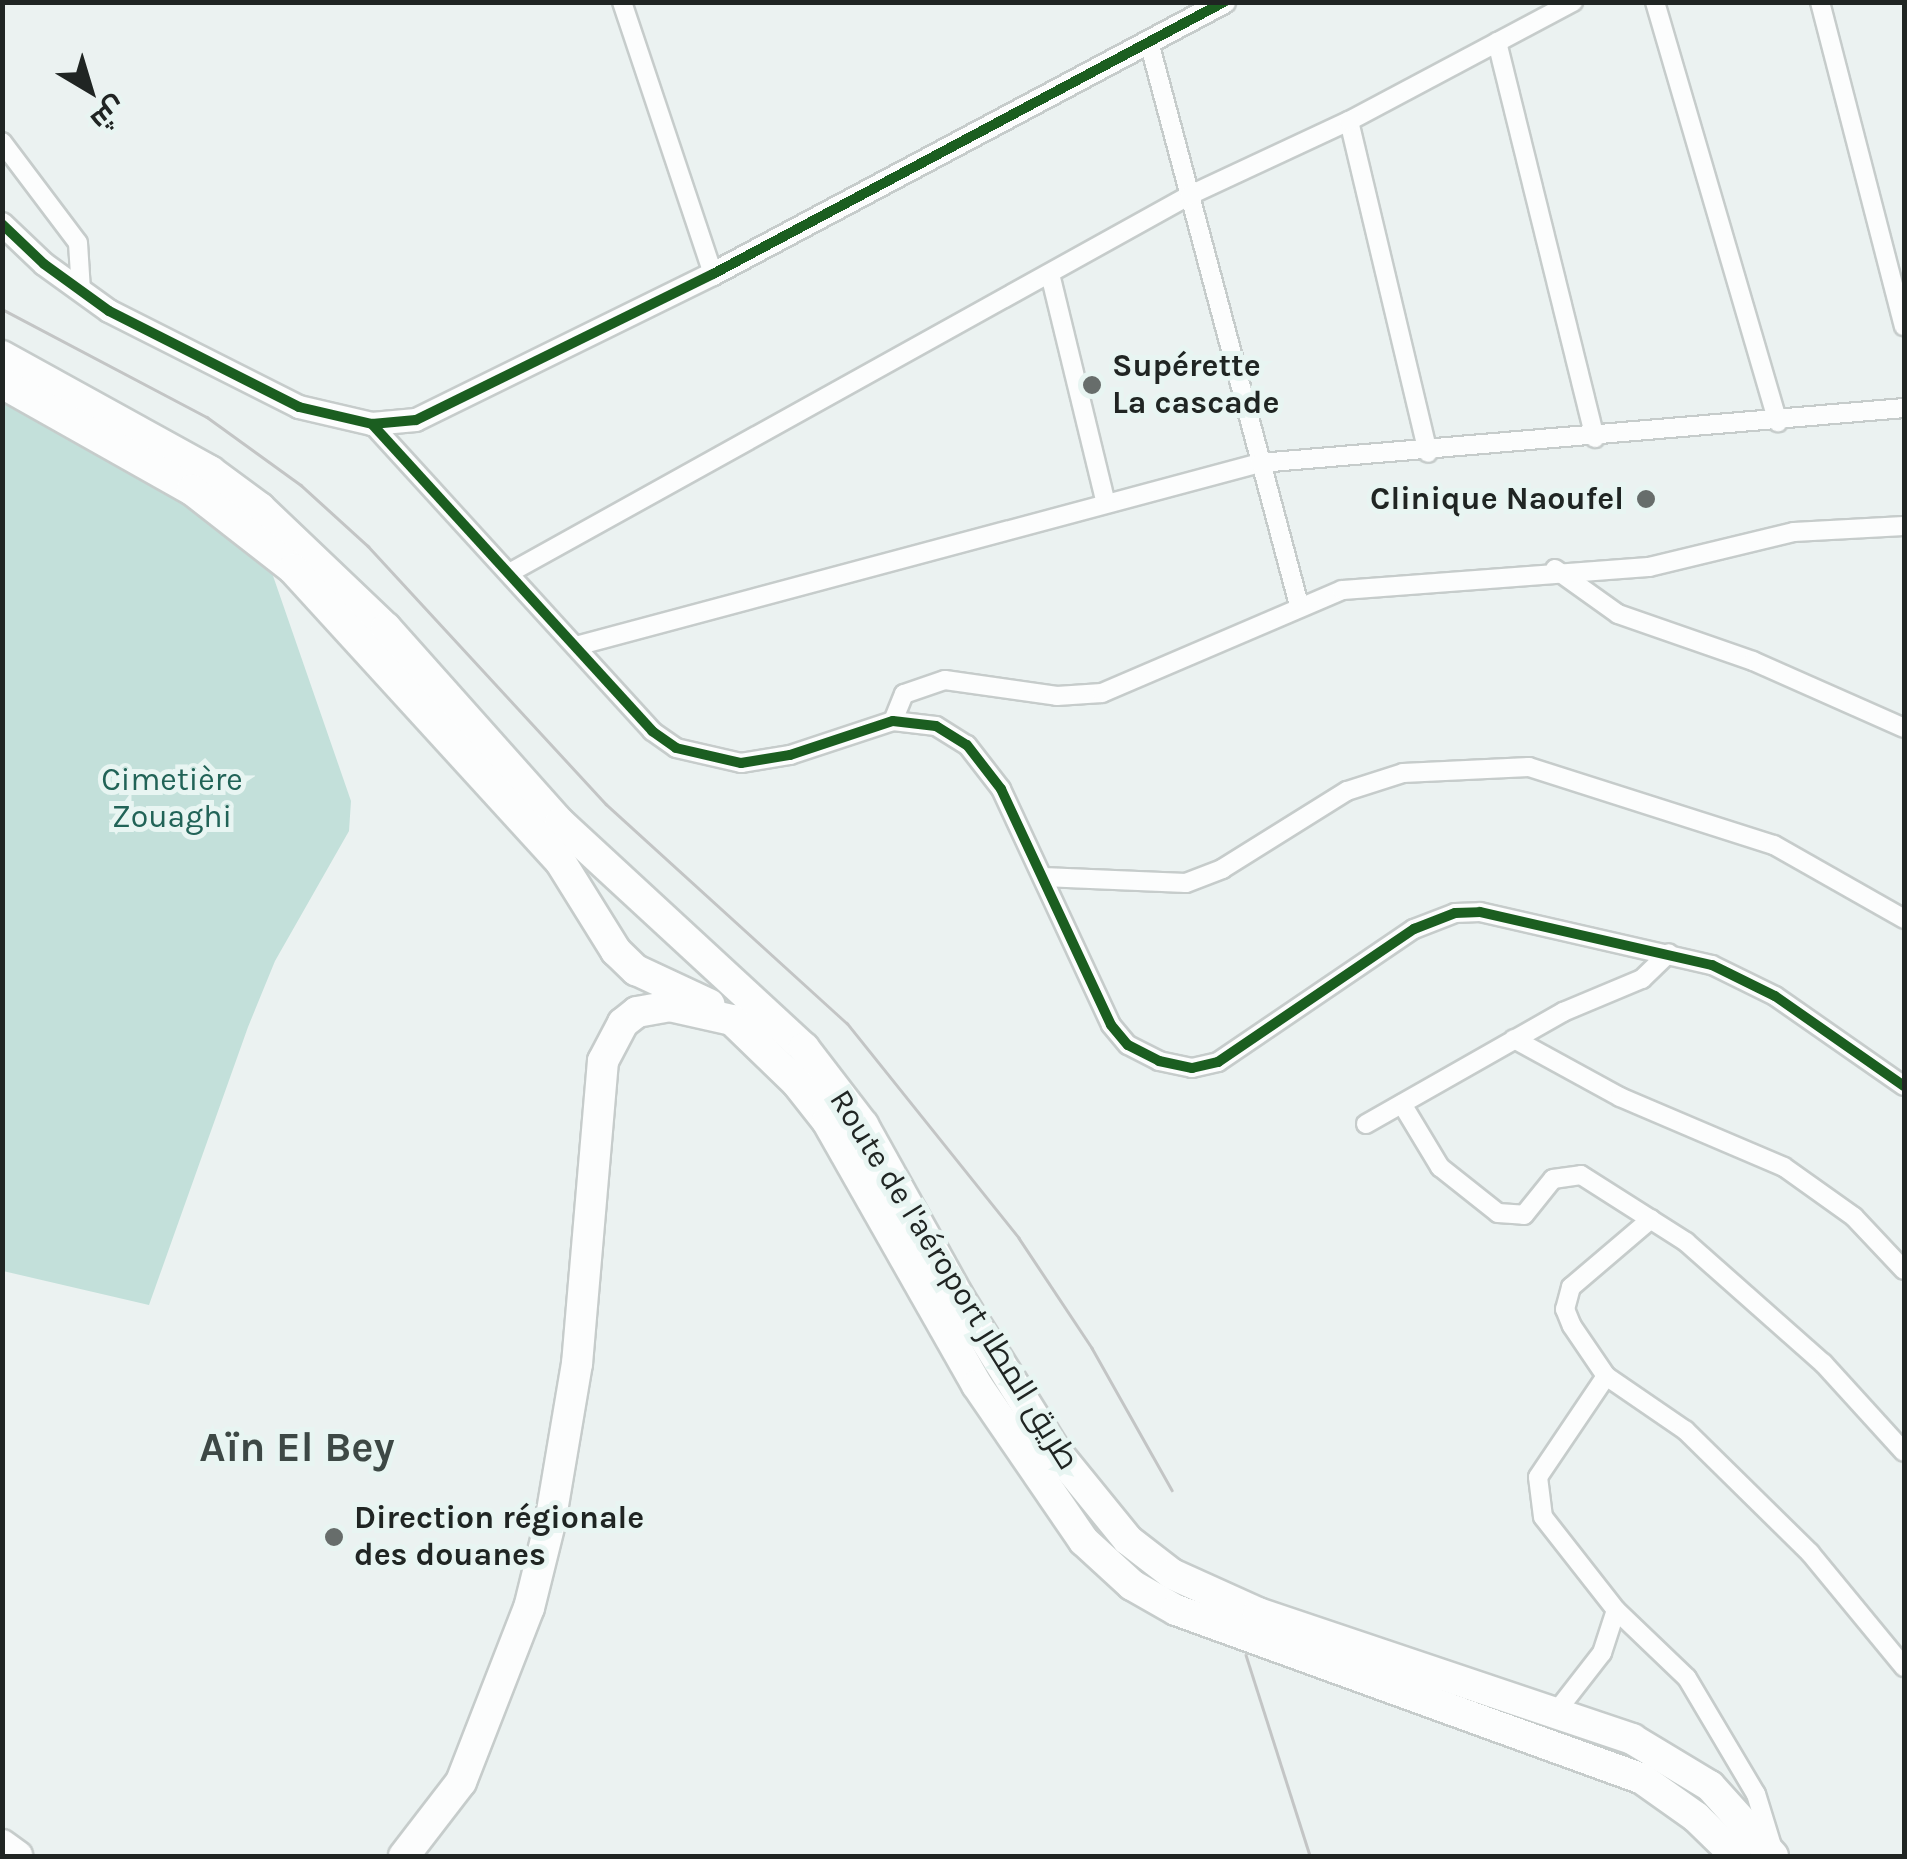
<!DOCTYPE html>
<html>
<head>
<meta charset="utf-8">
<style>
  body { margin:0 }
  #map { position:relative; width:1907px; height:1859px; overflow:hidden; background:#ebf2f1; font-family:Karla,Cairo,sans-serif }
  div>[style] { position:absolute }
  .green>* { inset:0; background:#c3e0da }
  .roads { filter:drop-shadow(2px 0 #c6cccb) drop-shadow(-2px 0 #c6cccb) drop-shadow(0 2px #c6cccb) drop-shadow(0 -2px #c6cccb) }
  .minor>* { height:18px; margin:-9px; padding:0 9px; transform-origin:9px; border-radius:9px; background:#fcfdfd }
  .tertiary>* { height:22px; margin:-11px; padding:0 11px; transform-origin:11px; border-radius:11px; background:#fcfdfd }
  .trunk>* { height:30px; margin:-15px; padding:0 15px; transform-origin:15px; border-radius:15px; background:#fcfdfd }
  .tram>* { height:2.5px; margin:-1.25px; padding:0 1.25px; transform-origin:1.25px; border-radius:1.25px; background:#c3c5c5 }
  .cycleway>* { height:10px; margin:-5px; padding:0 5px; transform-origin:5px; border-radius:5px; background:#1b5e20 }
  .dots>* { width:28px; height:28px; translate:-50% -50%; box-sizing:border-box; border:5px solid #e8f5f2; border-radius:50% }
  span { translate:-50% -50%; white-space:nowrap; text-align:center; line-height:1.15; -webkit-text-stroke:10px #e8f5f2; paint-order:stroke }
  .poi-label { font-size:32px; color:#202523; font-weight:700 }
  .left { translate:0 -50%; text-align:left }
  .right { translate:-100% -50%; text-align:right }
  .park-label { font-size:32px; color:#216357 }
  .street-label { font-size:32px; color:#202523 }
  .district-label { font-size:42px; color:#3d4845; font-weight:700 }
  .frame { position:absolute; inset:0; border:5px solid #202523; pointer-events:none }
  .north { position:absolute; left:40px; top:40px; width:100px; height:100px; -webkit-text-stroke:8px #e8f5f2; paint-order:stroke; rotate:142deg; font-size:28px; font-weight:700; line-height:40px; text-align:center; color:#202523 }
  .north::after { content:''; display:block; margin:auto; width:35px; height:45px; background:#202523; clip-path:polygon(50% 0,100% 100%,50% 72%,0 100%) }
</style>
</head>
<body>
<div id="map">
  <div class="green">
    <div style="clip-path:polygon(3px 378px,262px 544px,351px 801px,349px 831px,275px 961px,248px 1027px,149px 1305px,3px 1271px)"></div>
  </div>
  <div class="roads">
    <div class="minor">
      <div style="left:622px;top:2px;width:287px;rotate:71.5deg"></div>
      <div style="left:1655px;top:2px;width:438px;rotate:73.7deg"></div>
      <div style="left:1820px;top:2px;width:335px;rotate:75.5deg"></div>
      <div style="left:1149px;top:42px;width:583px;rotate:75.08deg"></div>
      <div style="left:1497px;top:42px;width:408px;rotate:76.1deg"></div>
      <div style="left:1349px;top:121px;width:341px;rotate:76.6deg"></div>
      <div style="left:2px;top:142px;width:126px;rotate:53deg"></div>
      <div style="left:78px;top:243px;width:48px;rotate:86.4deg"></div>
      <div style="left:1050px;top:274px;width:236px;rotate:76.3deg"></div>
      <div style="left:372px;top:424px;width:416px;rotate:47.6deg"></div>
      <div style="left:652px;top:731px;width:29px;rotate:35deg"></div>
      <div style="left:676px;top:748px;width:67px;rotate:13deg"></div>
      <div style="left:741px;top:763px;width:50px;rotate:-9.3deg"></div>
      <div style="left:790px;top:755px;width:108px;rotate:-18.3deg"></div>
      <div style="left:893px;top:721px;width:43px;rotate:6.6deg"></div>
      <div style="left:936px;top:726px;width:36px;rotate:32deg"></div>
      <div style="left:967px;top:745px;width:56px;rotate:52.3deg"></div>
      <div style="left:1001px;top:789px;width:260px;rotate:65deg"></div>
      <div style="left:1111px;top:1025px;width:26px;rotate:50deg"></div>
      <div style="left:1128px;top:1045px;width:35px;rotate:27deg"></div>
      <div style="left:1159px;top:1061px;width:34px;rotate:12deg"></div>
      <div style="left:1192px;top:1068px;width:27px;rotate:-13deg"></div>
      <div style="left:1218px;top:1062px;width:237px;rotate:-34.2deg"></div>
      <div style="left:1414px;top:929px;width:44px;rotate:-21.3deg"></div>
      <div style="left:1455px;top:913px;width:25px;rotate:-2deg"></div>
      <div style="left:1480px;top:912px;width:238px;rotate:12.9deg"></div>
      <div style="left:1712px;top:965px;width:70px;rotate:26.2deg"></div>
      <div style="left:1775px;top:996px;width:157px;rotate:34.9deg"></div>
      <div style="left:1555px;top:569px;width:77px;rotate:35.5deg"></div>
      <div style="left:1618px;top:614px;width:143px;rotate:19.2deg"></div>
      <div style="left:1753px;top:661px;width:165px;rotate:23.9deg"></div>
      <div style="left:511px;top:572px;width:777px;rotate:-29.04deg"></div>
      <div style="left:1190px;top:195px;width:175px;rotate:-25deg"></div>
      <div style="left:1349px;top:121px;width:254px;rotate:-28deg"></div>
      <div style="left:576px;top:646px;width:708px;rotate:-14.98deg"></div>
      <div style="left:1260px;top:463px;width:646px;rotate:-4.88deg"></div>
      <div style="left:893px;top:721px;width:29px;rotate:-68deg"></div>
      <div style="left:904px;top:694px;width:43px;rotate:-18.9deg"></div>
      <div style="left:945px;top:680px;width:113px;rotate:8.1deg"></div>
      <div style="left:1057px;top:696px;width:45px;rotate:-3.8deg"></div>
      <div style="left:1102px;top:693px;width:261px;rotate:-23.2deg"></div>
      <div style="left:1342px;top:590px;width:308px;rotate:-4.3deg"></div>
      <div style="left:1649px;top:567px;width:149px;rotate:-13.6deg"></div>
      <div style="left:1794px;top:532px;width:110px;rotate:-3.1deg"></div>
      <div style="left:1043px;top:877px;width:143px;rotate:2.4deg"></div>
      <div style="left:1186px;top:883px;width:39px;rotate:-21deg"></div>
      <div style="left:1222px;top:869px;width:147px;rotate:-32deg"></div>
      <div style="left:1347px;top:791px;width:59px;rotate:-17.8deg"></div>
      <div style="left:1403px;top:773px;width:126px;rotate:-2.7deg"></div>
      <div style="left:1529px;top:767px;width:257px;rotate:17.7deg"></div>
      <div style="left:1774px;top:845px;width:150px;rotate:29.6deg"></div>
      <div style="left:1514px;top:1039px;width:121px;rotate:28.7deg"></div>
      <div style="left:1620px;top:1097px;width:178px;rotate:23.1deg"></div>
      <div style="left:1784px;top:1167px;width:86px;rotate:35.5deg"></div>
      <div style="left:1854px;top:1217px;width:73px;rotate:46.7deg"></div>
      <div style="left:1402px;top:1104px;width:74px;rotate:58.9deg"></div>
      <div style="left:1440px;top:1167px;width:74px;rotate:38.4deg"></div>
      <div style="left:1498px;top:1213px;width:26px;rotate:4deg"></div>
      <div style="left:1524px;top:1215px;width:46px;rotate:-51.1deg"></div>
      <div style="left:1553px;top:1179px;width:28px;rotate:-8deg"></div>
      <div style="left:1581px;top:1175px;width:125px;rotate:32.5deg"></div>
      <div style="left:1686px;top:1242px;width:183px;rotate:41.5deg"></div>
      <div style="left:1823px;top:1363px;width:120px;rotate:47.7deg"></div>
      <div style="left:1366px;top:1124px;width:227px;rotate:-29.6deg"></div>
      <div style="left:1563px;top:1012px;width:86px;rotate:-22.7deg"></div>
      <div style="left:1642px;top:979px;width:37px;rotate:-44deg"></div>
      <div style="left:1651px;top:1219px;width:105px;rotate:139.6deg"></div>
      <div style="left:1571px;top:1287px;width:23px;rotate:105deg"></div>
      <div style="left:1565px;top:1309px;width:18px;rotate:68deg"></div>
      <div style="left:1572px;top:1326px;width:60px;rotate:55.8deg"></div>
      <div style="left:1606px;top:1376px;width:96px;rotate:34.4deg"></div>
      <div style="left:1685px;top:1430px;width:175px;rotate:44.5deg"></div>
      <div style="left:1810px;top:1553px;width:148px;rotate:50.5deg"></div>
      <div style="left:1616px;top:1610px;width:98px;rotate:43.8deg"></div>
      <div style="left:1687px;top:1678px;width:135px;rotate:59.3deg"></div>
      <div style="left:1756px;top:1794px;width:54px;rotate:72.9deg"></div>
      <div style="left:1556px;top:1712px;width:75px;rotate:-52.1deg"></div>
      <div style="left:1602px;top:1653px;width:45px;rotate:-72deg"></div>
      <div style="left:1616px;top:1610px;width:118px;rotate:-128.1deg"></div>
      <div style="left:1543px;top:1517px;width:40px;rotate:-97.1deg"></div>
      <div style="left:1538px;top:1477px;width:122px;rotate:-56deg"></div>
    </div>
    <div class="tertiary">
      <div style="left:2px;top:224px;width:58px;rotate:43.6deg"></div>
      <div style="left:44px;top:264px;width:80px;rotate:35.9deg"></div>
      <div style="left:109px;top:311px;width:213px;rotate:26.8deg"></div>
      <div style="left:299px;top:407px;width:75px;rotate:13.1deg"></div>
      <div style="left:372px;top:424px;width:44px;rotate:-5.2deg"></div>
      <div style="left:416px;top:420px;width:331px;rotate:-26.2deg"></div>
      <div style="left:713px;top:274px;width:579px;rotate:-28.03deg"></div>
    </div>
    <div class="trunk">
      <div style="left:2px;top:356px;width:238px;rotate:28.9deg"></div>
      <div style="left:210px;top:471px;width:62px;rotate:36.5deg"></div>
      <div style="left:260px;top:508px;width:174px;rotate:43.6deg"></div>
      <div style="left:386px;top:628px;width:261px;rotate:48.3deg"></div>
      <div style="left:560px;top:823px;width:332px;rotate:42.7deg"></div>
      <div style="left:804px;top:1048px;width:97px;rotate:52.5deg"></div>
      <div style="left:863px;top:1125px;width:196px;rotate:60.9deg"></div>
      <div style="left:958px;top:1296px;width:181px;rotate:57.9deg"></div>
      <div style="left:1054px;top:1449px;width:117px;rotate:50.9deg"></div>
      <div style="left:1128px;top:1540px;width:56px;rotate:37.7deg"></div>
      <div style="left:1172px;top:1574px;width:94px;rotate:24.4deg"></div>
      <div style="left:1258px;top:1613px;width:395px;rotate:18.6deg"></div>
      <div style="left:1632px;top:1739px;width:91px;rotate:31.1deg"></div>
      <div style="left:1710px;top:1786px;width:94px;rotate:48deg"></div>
      <div style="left:2px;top:383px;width:218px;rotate:29.4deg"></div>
      <div style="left:192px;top:490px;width:128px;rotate:38deg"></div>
      <div style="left:293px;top:569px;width:396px;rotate:47.6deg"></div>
      <div style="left:560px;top:861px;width:106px;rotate:58.1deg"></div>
      <div style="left:616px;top:951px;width:28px;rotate:44deg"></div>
      <div style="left:636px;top:970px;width:81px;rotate:25deg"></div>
      <div style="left:2px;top:1845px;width:19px;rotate:36deg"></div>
      <div style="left:404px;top:1856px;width:93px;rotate:-52.4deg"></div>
      <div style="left:461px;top:1782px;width:187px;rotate:-68.7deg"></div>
      <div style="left:529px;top:1608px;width:88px;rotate:-76.1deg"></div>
      <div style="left:550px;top:1523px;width:161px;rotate:-80.4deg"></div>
      <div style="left:577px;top:1364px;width:304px;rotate:-85.1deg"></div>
      <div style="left:603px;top:1061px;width:43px;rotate:-62.2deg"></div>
      <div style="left:623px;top:1023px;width:18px;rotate:-38deg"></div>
      <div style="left:637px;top:1012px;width:34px;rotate:-10deg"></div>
      <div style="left:670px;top:1006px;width:64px;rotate:12.7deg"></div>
      <div style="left:732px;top:1020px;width:91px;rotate:44.1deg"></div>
      <div style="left:797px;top:1083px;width:48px;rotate:51.7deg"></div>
      <div style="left:827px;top:1121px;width:304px;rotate:60.4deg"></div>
      <div style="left:977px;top:1385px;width:189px;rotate:55.6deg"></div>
      <div style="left:1084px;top:1541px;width:65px;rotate:42.5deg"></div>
      <div style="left:1132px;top:1585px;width:51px;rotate:29.6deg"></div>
      <div style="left:1176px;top:1610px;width:494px;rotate:19.9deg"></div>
      <div style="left:1641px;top:1778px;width:67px;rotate:35.3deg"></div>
      <div style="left:1696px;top:1817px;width:56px;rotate:44.3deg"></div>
    </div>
  </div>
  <div class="tram">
    <div style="left:2px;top:309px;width:232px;rotate:27.8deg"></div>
    <div style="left:207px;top:417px;width:116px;rotate:35.9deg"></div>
    <div style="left:301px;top:485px;width:91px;rotate:42.3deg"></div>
    <div style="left:368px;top:546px;width:351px;rotate:47.3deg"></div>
    <div style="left:606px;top:804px;width:326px;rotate:42.3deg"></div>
    <div style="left:847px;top:1023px;width:275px;rotate:51.3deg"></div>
    <div style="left:1019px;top:1238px;width:132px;rotate:56.4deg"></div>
    <div style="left:1092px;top:1348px;width:163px;rotate:60.6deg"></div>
    <div style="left:1246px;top:1655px;width:211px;rotate:72.3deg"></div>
  </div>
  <div class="cycleway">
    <div style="left:2px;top:224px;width:58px;rotate:43.6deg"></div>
    <div style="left:44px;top:264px;width:80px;rotate:35.9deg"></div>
    <div style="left:109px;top:311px;width:213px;rotate:26.8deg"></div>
    <div style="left:299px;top:407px;width:75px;rotate:13.1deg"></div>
    <div style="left:372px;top:424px;width:44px;rotate:-5.2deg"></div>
    <div style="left:416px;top:420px;width:331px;rotate:-26.2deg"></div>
    <div style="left:713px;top:274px;width:579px;rotate:-28.03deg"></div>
    <div style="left:372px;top:424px;width:416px;rotate:47.6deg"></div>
    <div style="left:652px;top:731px;width:29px;rotate:35deg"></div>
    <div style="left:676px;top:748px;width:67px;rotate:13deg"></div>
    <div style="left:741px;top:763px;width:50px;rotate:-9.3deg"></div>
    <div style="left:790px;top:755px;width:108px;rotate:-18.3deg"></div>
    <div style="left:893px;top:721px;width:43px;rotate:6.6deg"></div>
    <div style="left:936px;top:726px;width:36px;rotate:32deg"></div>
    <div style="left:967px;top:745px;width:56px;rotate:52.3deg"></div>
    <div style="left:1001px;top:789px;width:260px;rotate:65deg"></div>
    <div style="left:1111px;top:1025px;width:26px;rotate:50deg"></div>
    <div style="left:1128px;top:1045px;width:35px;rotate:27deg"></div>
    <div style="left:1159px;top:1061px;width:34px;rotate:12deg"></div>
    <div style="left:1192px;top:1068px;width:27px;rotate:-13deg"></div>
    <div style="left:1218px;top:1062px;width:237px;rotate:-34.2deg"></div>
    <div style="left:1414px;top:929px;width:44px;rotate:-21.3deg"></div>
    <div style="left:1455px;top:913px;width:25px;rotate:-2deg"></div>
    <div style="left:1480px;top:912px;width:238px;rotate:12.9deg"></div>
    <div style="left:1712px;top:965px;width:70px;rotate:26.2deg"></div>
    <div style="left:1775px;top:996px;width:157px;rotate:34.9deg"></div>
  </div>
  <div class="dots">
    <div style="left:1092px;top:385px;background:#676d6b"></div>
    <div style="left:1646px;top:499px;background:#676d6b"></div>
    <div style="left:334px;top:1537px;background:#676d6b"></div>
  </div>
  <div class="poi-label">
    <span class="left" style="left:1112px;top:385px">Supérette<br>La cascade</span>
    <span class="right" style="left:1624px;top:499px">Clinique Naoufel</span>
    <span class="left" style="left:354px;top:1537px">Direction régionale<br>des douanes</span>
  </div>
  <div class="park-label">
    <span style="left:172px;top:799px">Cimetière<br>Zouaghi</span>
  </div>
  <div class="street-label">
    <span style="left:954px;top:1280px;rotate:58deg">Route de l'aéroport طريق المطار</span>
  </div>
  <div class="district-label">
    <span style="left:297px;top:1447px">Aïn El Bey</span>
  </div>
  <div class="frame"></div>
  <div class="north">ش</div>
</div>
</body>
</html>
